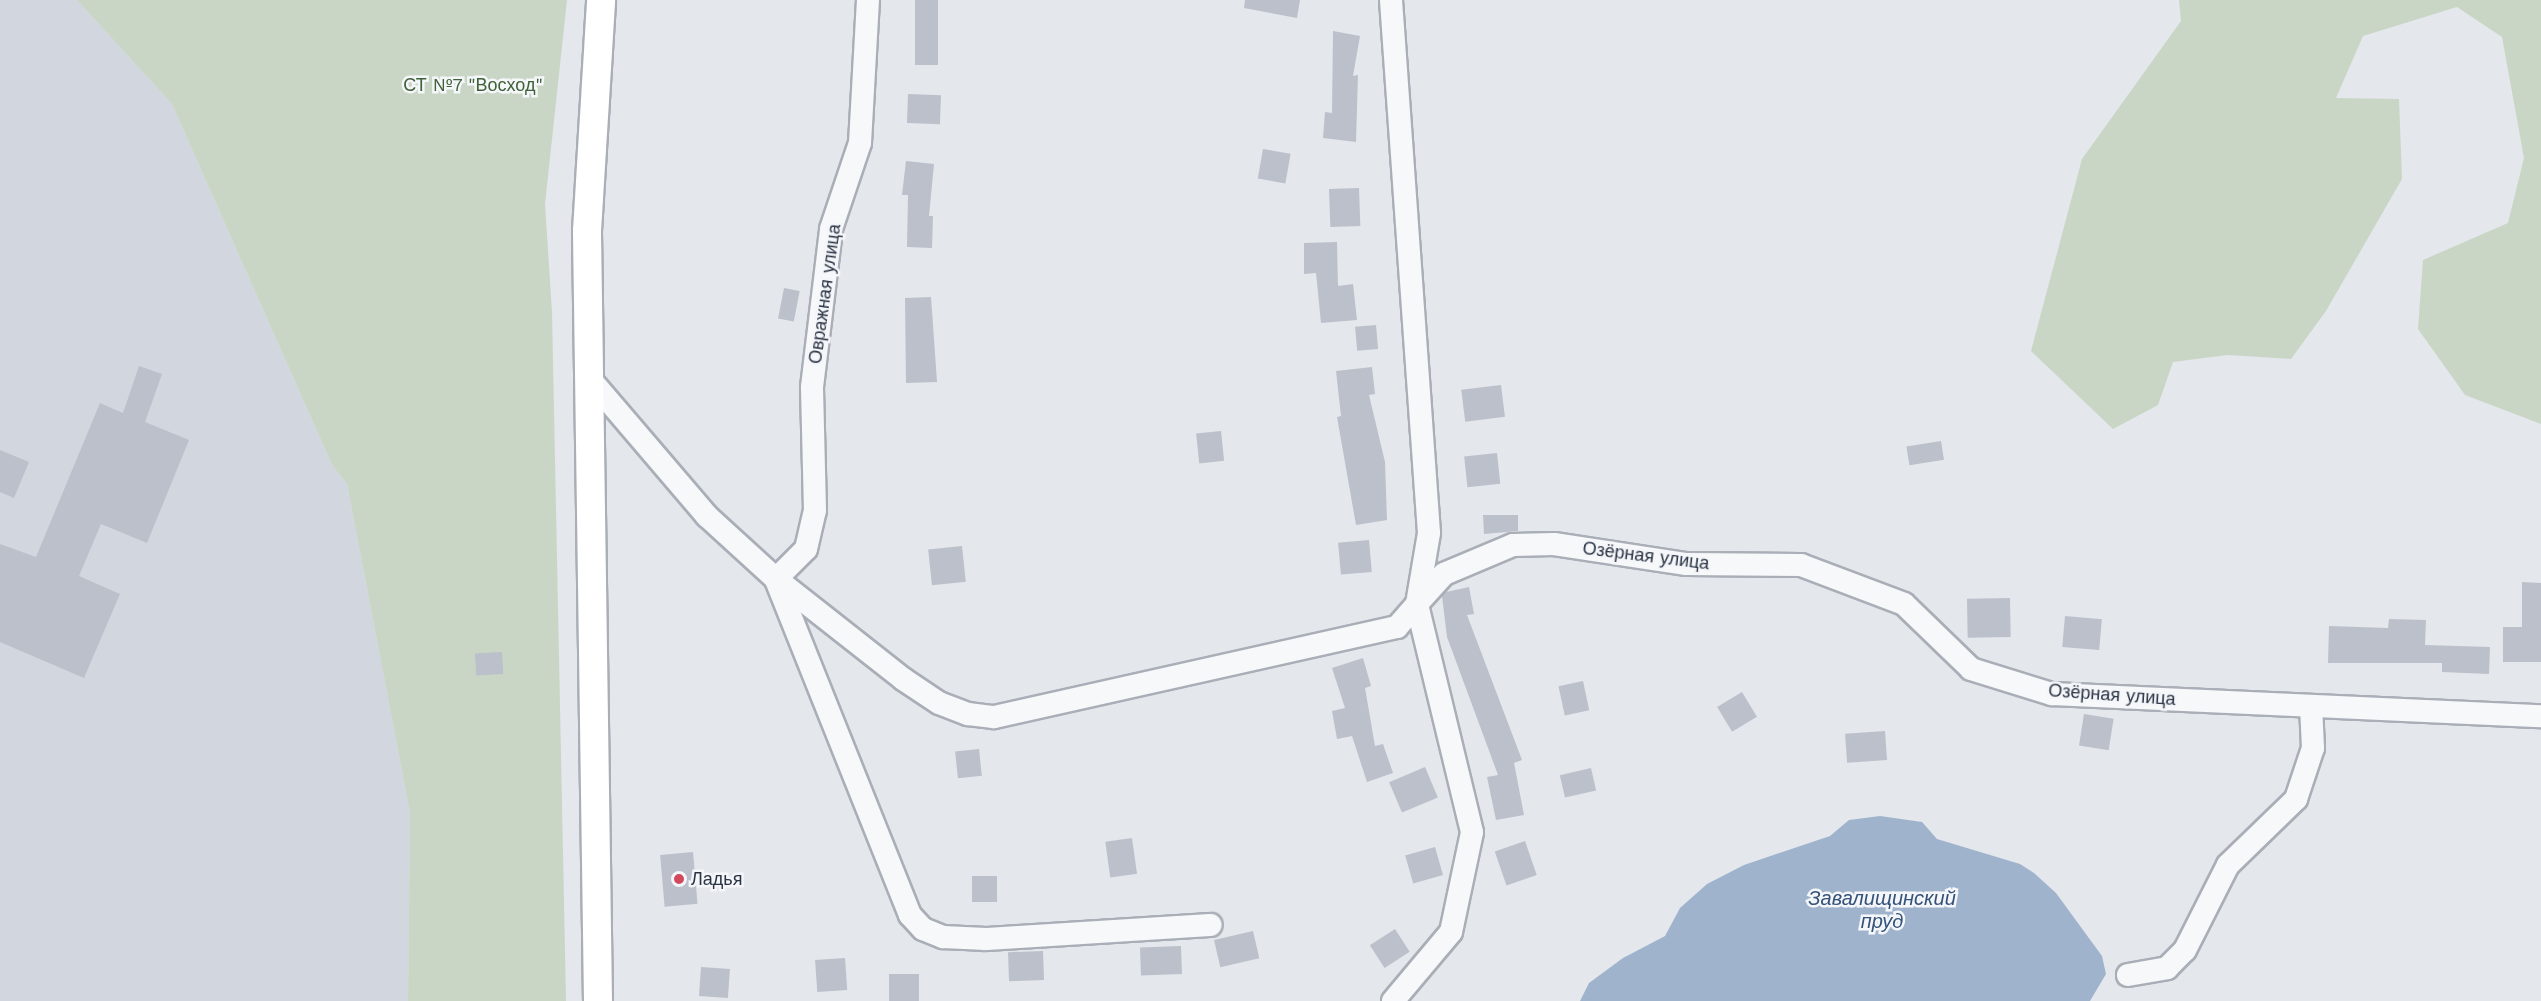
<!DOCTYPE html>
<html>
<head>
<meta charset="utf-8">
<style>
  body { margin:0 }
  #map { position:relative; width:2541px; height:1001px; overflow:hidden; background:#e4e7ec; font-family:"Work Sans",sans-serif }
  div>[style] { position:absolute }
  .built>* { inset:0; background:#d2d6de }
  .green>* { inset:0; background:#c9d6c5 }
  .water>* { inset:0; background:#9fb4cc }
  .building>* { inset:0; background:#bbc0ca; transform-origin:0 0 }
  .roads { filter:drop-shadow(2px 0 #a9aeb7) drop-shadow(-2px 0 #a9aeb7) drop-shadow(0 2px #a9aeb7) drop-shadow(0 -2px #a9aeb7) }
  .minor>* { height:22px; margin:-11px; padding:0 11px; transform-origin:11px; border-radius:11px; background:#f7f8fa }
  .major>* { height:28px; margin:-14px; padding:0 14px; transform-origin:14px; border-radius:14px; background:#fff }
  .dots>* { width:16px; height:16px; translate:-50% -50%; box-sizing:border-box; border:3px solid #f4f6f9; border-radius:50% }
  span { translate:-50% -50%; white-space:nowrap; text-align:center; line-height:1.15; -webkit-text-stroke:5px #f4f6f9; paint-order:stroke }
  .park-label { font-size:18px; color:#3f6138 }
  .street-label { font-size:18px; color:#2b3445 }
  .poi-label { font-size:18px; color:#2b3445 }
  .left { translate:0 -50%; text-align:left }
  .water-label { font-size:20px; color:#34527a; font-style:italic }
</style>
</head>
<body>
<div id="map">
  <div class="built">
    <div style="clip-path:polygon(0 0,77px 0,172px 104px,332px 465px,347px 484px,410px 813px,408px 1001px,0 1001px)"></div>
  </div>
  <div class="green">
    <div style="clip-path:polygon(77px 0,567px 0,545px 204px,552px 312px,566px 1001px,408px 1001px,410px 813px,347px 484px,332px 465px,172px 104px)"></div>
    <div style="clip-path:polygon(2179px 0,2541px 0,2541px 424px,2465px 395px,2418px 329px,2423px 260px,2508px 223px,2524px 158px,2502px 37px,2457px 7px,2363px 36px,2336px 98px,2399px 99px,2402px 179px,2326px 311px,2291px 359px,2227px 355px,2173px 362px,2158px 405px,2113px 429px,2031px 351px,2082px 159px,2181px 21px)"></div>
  </div>
  <div class="water">
    <div style="clip-path:polygon(1880px 816px,1922px 822px,1937px 839px,2020px 864px,2034px 873px,2056px 893px,2102px 956px,2106px 974px,2090px 1001px,1580px 1001px,1589px 983px,1623px 958px,1665px 936px,1680px 908px,1707px 884px,1744px 865px,1830px 836px,1849px 820px)"></div>
  </div>
  <div class="building">
    <div style="left:915px;top:0;width:23px;height:65px"></div>
    <div style="clip-path:polygon(1245px 0,1300px 0,1297px 18px,1244px 8px)"></div>
    <div style="clip-path:polygon(1333px 31px,1360px 36px,1353px 76px,1358px 75px,1356px 142px,1323px 138px,1325px 112px,1332px 113px)"></div>
    <div style="left:908px;top:94px;width:33px;height:29px;rotate:2deg"></div>
    <div style="left:1263px;top:149px;width:28px;height:30px;rotate:10deg"></div>
    <div style="clip-path:polygon(906px 161px,934px 164px,929px 216px,933px 216px,932px 248px,907px 247px,908px 195px,902px 195px)"></div>
    <div style="left:1359px;top:188px;width:38px;height:30px;rotate:88deg"></div>
    <div style="clip-path:polygon(1337px 242px,1338px 286px,1353px 284px,1357px 320px,1321px 323px,1316px 273px,1304px 274px,1304px 243px)"></div>
    <div style="left:784px;top:288px;width:16px;height:31px;rotate:11deg"></div>
    <div style="clip-path:polygon(931px 297px,937px 382px,906px 383px,905px 298px)"></div>
    <div style="left:1376px;top:325px;width:24px;height:21px;rotate:85deg"></div>
    <div style="clip-path:polygon(139px 366px,162px 374px,145px 422px,189px 440px,147px 543px,101px 524px,79px 576px,120px 594px,84px 678px,0 642px,0 544px,36px 557px,100px 403px,123px 413px)"></div>
    <div style="clip-path:polygon(1372px 367px,1375px 394px,1369px 395px,1385px 462px,1387px 520px,1356px 525px,1337px 417px,1341px 416px,1336px 371px)"></div>
    <div style="left:1501px;top:385px;width:32px;height:40px;rotate:83deg"></div>
    <div style="left:1221px;top:431px;width:30px;height:25px;rotate:84deg"></div>
    <div style="left:1941px;top:441px;width:19px;height:35px;rotate:81deg"></div>
    <div style="clip-path:polygon(0 450px,29px 462px,14px 498px,0 492px)"></div>
    <div style="left:1497px;top:453px;width:31px;height:33px;rotate:84deg"></div>
    <div style="clip-path:polygon(1483px 515px,1518px 515px,1518px 531px,1484px 534px)"></div>
    <div style="left:1369px;top:540px;width:32px;height:31px;rotate:85deg"></div>
    <div style="left:962px;top:546px;width:36px;height:34px;rotate:84deg"></div>
    <div style="clip-path:polygon(2522px 582px,2541px 583px,2541px 662px,2503px 662px,2503px 627px,2522px 627px)"></div>
    <div style="clip-path:polygon(1469px 587px,1474px 614px,1467px 615px,1522px 760px,1514px 763px,1524px 815px,1496px 820px,1487px 777px,1498px 775px,1447px 637px,1442px 596px,1446px 592px)"></div>
    <div style="left:2010px;top:598px;width:39px;height:43px;rotate:89deg"></div>
    <div style="left:2065px;top:616px;width:37px;height:31px;rotate:5deg"></div>
    <div style="clip-path:polygon(2389px 619px,2426px 620px,2425px 645px,2490px 647px,2489px 674px,2442px 672px,2442px 663px,2328px 663px,2329px 626px,2388px 628px)"></div>
    <div style="left:502px;top:652px;width:22px;height:27px;rotate:87deg"></div>
    <div style="clip-path:polygon(1363px 658px,1371px 686px,1365px 688px,1375px 746px,1383px 744px,1393px 773px,1367px 782px,1352px 736px,1337px 739px,1332px 711px,1345px 708px,1332px 668px)"></div>
    <div style="left:1583px;top:681px;width:30px;height:25px;rotate:78deg"></div>
    <div style="left:1742px;top:692px;width:29px;height:29px;rotate:59deg"></div>
    <div style="left:2084px;top:714px;width:30px;height:32px;rotate:9deg"></div>
    <div style="left:1885px;top:731px;width:29px;height:40px;rotate:86deg"></div>
    <div style="left:979px;top:749px;width:27px;height:24px;rotate:84deg"></div>
    <div style="left:1425px;top:767px;width:33px;height:39px;rotate:67deg"></div>
    <div style="left:1591px;top:768px;width:23px;height:32px;rotate:77deg"></div>
    <div style="left:1132px;top:838px;width:36px;height:27px;rotate:82deg"></div>
    <div style="left:1525px;top:841px;width:36px;height:32px;rotate:71deg"></div>
    <div style="left:1435px;top:847px;width:29px;height:31px;rotate:74deg"></div>
    <div style="left:693px;top:852px;width:52px;height:33px;rotate:85deg"></div>
    <div style="left:972px;top:876px;width:25px;height:26px"></div>
    <div style="left:1395px;top:929px;width:27px;height:30px;rotate:57deg"></div>
    <div style="left:1253px;top:931px;width:28px;height:40px;rotate:77deg"></div>
    <div style="left:1181px;top:946px;width:28px;height:41px;rotate:88deg"></div>
    <div style="left:1043px;top:951px;width:29px;height:35px;rotate:88deg"></div>
    <div style="left:845px;top:958px;width:32px;height:30px;rotate:86deg"></div>
    <div style="left:701px;top:967px;width:29px;height:29px;rotate:4deg"></div>
    <div style="left:919px;top:974px;width:27px;height:30px;rotate:90deg"></div>
  </div>
  <div class="roads">
    <div class="minor">
      <div style="left:590px;top:379px;width:180px;rotate:49.5deg"></div>
      <div style="left:707px;top:516px;width:93px;rotate:42.4deg"></div>
      <div style="left:776px;top:579px;width:162px;rotate:38.2deg"></div>
      <div style="left:903px;top:679px;width:43px;rotate:33.7deg"></div>
      <div style="left:939px;top:703px;width:31px;rotate:21deg"></div>
      <div style="left:968px;top:714px;width:26px;rotate:7deg"></div>
      <div style="left:994px;top:717px;width:413px;rotate:-12.6deg"></div>
      <div style="left:1397px;top:627px;width:30px;rotate:-49deg"></div>
      <div style="left:1417px;top:604px;width:72px;rotate:-80.4deg"></div>
      <div style="left:1429px;top:533px;width:534px;rotate:-94.08deg"></div>
      <div style="left:776px;top:579px;width:42px;rotate:-45deg"></div>
      <div style="left:806px;top:549px;width:39px;rotate:-77deg"></div>
      <div style="left:815px;top:511px;width:124px;rotate:-91.4deg"></div>
      <div style="left:812px;top:387px;width:159px;rotate:-83.1deg"></div>
      <div style="left:831px;top:229px;width:91px;rotate:-71.4deg"></div>
      <div style="left:860px;top:143px;width:143px;rotate:-86.8deg"></div>
      <div style="left:776px;top:580px;width:361px;rotate:68.2deg"></div>
      <div style="left:910px;top:915px;width:19px;rotate:47deg"></div>
      <div style="left:923px;top:929px;width:22px;rotate:22deg"></div>
      <div style="left:943px;top:937px;width:43px;rotate:2.7deg"></div>
      <div style="left:986px;top:939px;width:225px;rotate:-3.6deg"></div>
      <div style="left:2128px;top:975px;width:40px;rotate:-10deg"></div>
      <div style="left:2167px;top:968px;width:25px;rotate:-45deg"></div>
      <div style="left:2185px;top:950px;width:95px;rotate:-63.2deg"></div>
      <div style="left:2228px;top:865px;width:95px;rotate:-44.1deg"></div>
      <div style="left:2296px;top:799px;width:54px;rotate:-71.6deg"></div>
      <div style="left:2313px;top:748px;width:42px;rotate:-92.7deg"></div>
      <div style="left:1393px;top:1001px;width:90px;rotate:-50deg"></div>
      <div style="left:1451px;top:932px;width:102px;rotate:-78.1deg"></div>
      <div style="left:1472px;top:832px;width:235px;rotate:-103.6deg"></div>
      <div style="left:1417px;top:604px;width:40px;rotate:-48deg"></div>
      <div style="left:1444px;top:574px;width:75px;rotate:-22.8deg"></div>
      <div style="left:1513px;top:545px;width:41px;rotate:-1.4deg"></div>
      <div style="left:1554px;top:544px;width:134px;rotate:8.6deg"></div>
      <div style="left:1687px;top:564px;width:114px;rotate:0.5deg"></div>
      <div style="left:1801px;top:565px;width:110px;rotate:20.7deg"></div>
      <div style="left:1904px;top:604px;width:93px;rotate:44.1deg"></div>
      <div style="left:1971px;top:669px;width:85px;rotate:17.2deg"></div>
      <div style="left:2052px;top:694px;width:489px;rotate:2.6deg"></div>
    </div>
    <div class="major">
      <div style="left:598px;top:1001px;width:770px;rotate:-90.82deg"></div>
      <div style="left:587px;top:231px;width:231px;rotate:-86.5deg"></div>
    </div>
  </div>
  <div class="dots">
    <div style="left:679px;top:879px;background:#d1495b"></div>
  </div>
  <div class="park-label">
    <span style="left:473px;top:85px">СТ №7 "Восход"</span>
  </div>
  <div class="street-label">
    <span style="left:825px;top:294px;rotate:-82deg">Овражная улица</span>
    <span style="left:1646px;top:556px;rotate:7deg">Озёрная улица</span>
    <span style="left:2112px;top:695px;rotate:4deg">Озёрная улица</span>
  </div>
  <div class="poi-label">
    <span class="left" style="left:691px;top:879px">Ладья</span>
  </div>
  <div class="water-label">
    <span style="left:1882px;top:910px">Завалищинский<br>пруд</span>
  </div>
</div>
</body>
</html>
